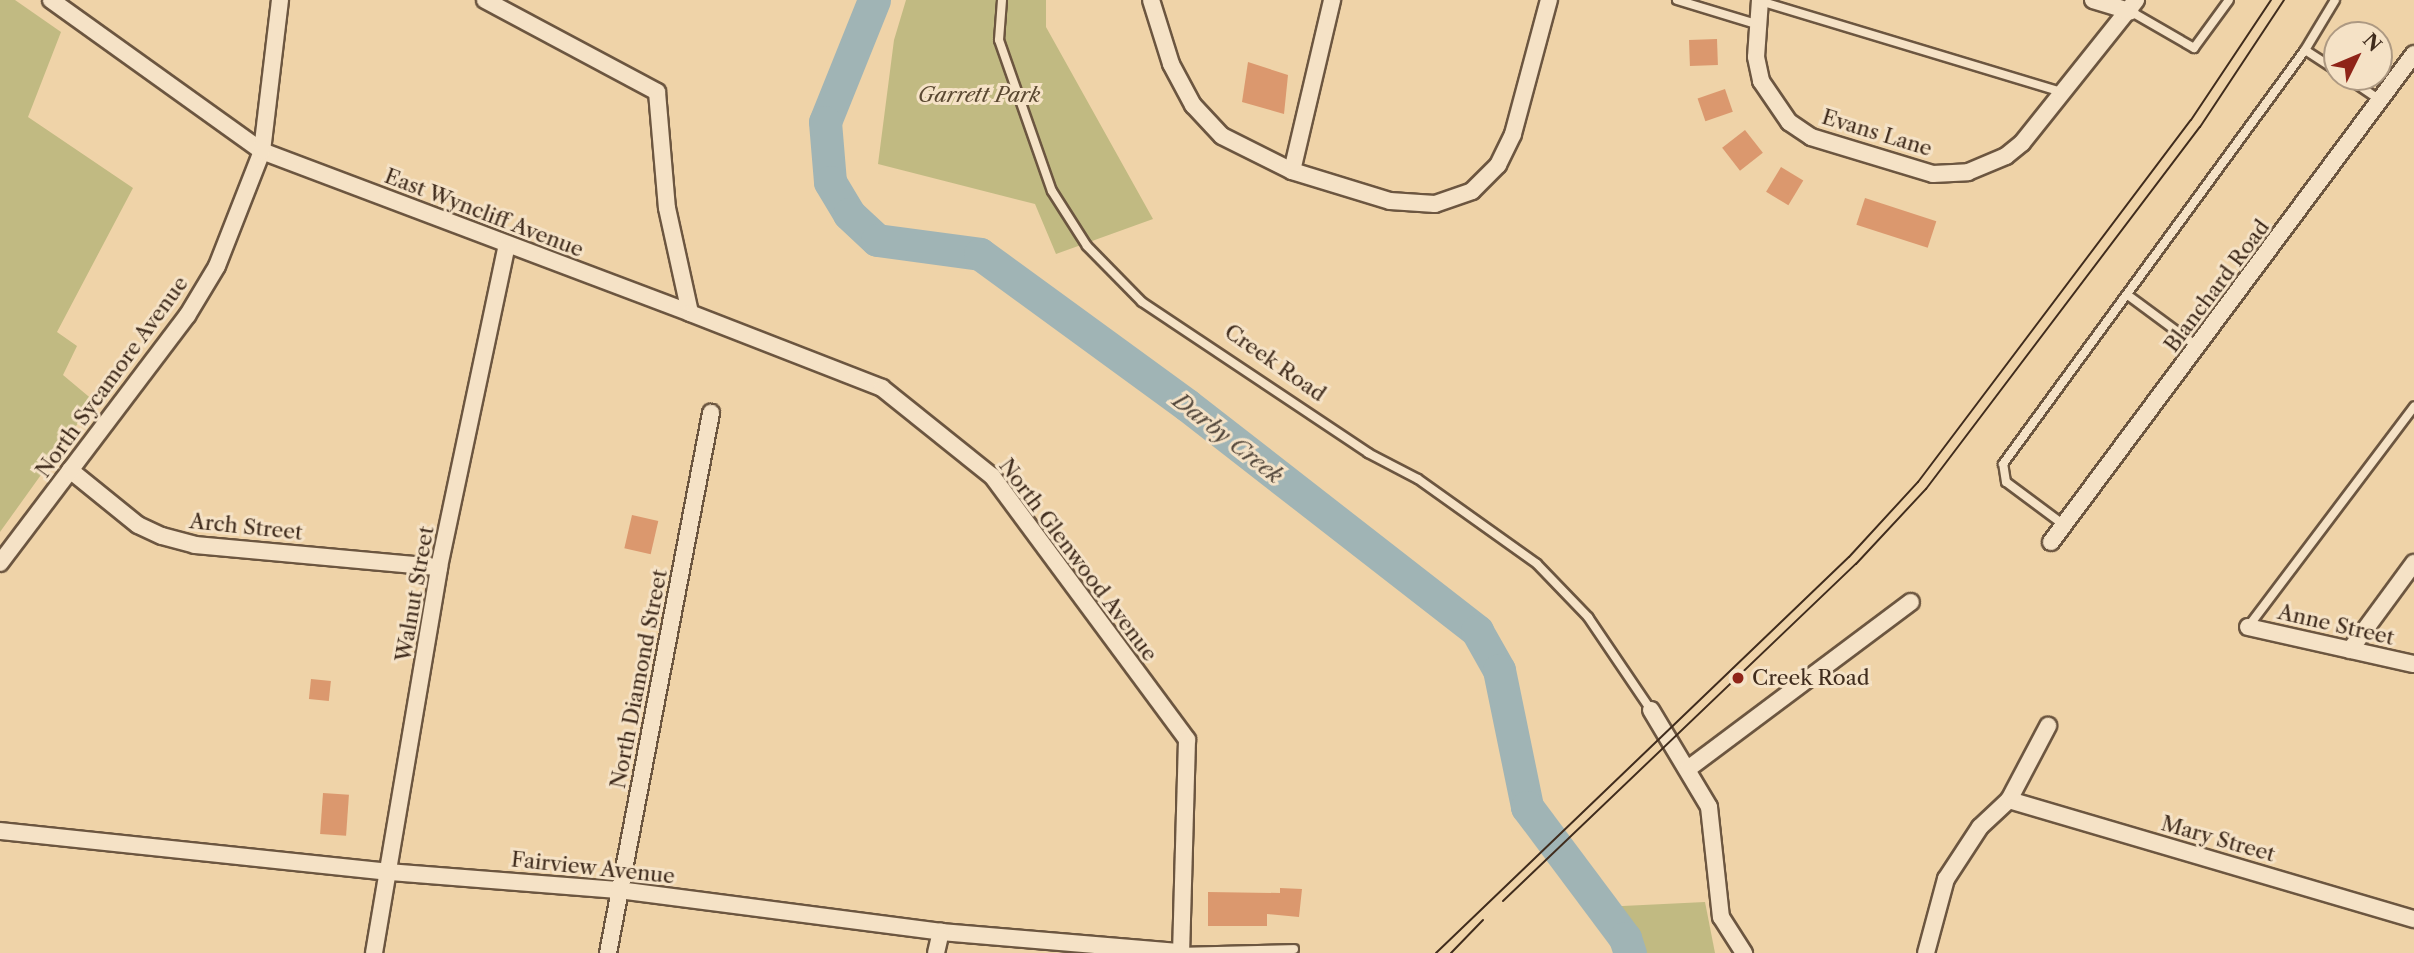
<!DOCTYPE html>
<html>
<head>
<meta charset="utf-8">
<style>
  body { margin:0 }
  #map { position:relative; width:2414px; height:953px; overflow:hidden; background:#efd3a8; font-family:"Libre Caslon Text",serif }
  div>[style] { position:absolute }
  .green>* { inset:0; background:#c1ba82 }
  .river>* { height:33px; margin:-16.5px; padding:0 16.5px; transform-origin:16.5px; border-radius:16.5px; background:#a0b4b5 }
  .building>* { inset:0; background:#db986e; transform-origin:0 0 }
  .roads { filter:drop-shadow(2px 0 #6c5640) drop-shadow(-2px 0 #6c5640) drop-shadow(0 2px #6c5640) drop-shadow(0 -2px #6c5640) }
  .service>* { height:8px; margin:-4px; padding:0 4px; transform-origin:4px; border-radius:4px; background:#f5e2c6 }
  .minor>* { height:16px; margin:-8px; padding:0 8px; transform-origin:8px; border-radius:8px; background:#f5e2c6 }
  .tram>* { height:2px; margin:-1px; padding:0 1px; transform-origin:1px; border-radius:1px; background:#402c1d }
  .dots>* { width:19px; height:19px; translate:-50% -50%; box-sizing:border-box; border:4px solid #f5e2c6; border-radius:50% }
  span { translate:-50% -50%; white-space:nowrap; text-align:center; line-height:1.15; -webkit-text-stroke:6px #f5e2c6; paint-order:stroke }
  .park-label { font-size:21px; color:#5a4831; font-style:italic }
  .street-label { font-size:21px; color:#402c1d }
  .poi-label { font-size:21px; color:#402c1d }
  .left { translate:0 -50%; text-align:left }
  .water-label { font-size:23px; color:#53473b; font-style:italic }
  .north { position:absolute; left:2323px; top:21px; width:70px; height:70px; box-sizing:border-box; background:#f5e2c6; border:2px solid #ad9982; border-radius:50%; rotate:47deg; font-size:19px; font-weight:700; line-height:28px; text-align:center; color:#402c1d }
  .north::after { content:''; display:block; margin:auto; width:24px; height:32px; background:#8f2418; clip-path:polygon(50% 0,100% 100%,50% 72%,0 100%) }
</style>
</head>
<body>
<div id="map">
  <div class="green">
    <div style="clip-path:polygon(0 0,15px 0,61px 32px,28px 117px,133px 188px,57px 332px,77px 346px,63px 375px,94px 401px,0 532px)"></div>
    <div style="clip-path:polygon(906px 0,1046px 0,1046px 27px,1153px 219px,1056px 254px,1035px 204px,878px 164px,894px 40px)"></div>
    <div style="clip-path:polygon(1705px 902px,1715px 953px,1614px 953px,1602px 907px)"></div>
  </div>
  <div class="river">
    <div style="left:874px;top:0;width:131px;rotate:111.9deg"></div>
    <div style="left:825px;top:122px;width:60px;rotate:85.2deg"></div>
    <div style="left:830px;top:182px;width:37px;rotate:59deg"></div>
    <div style="left:849px;top:214px;width:38px;rotate:43deg"></div>
    <div style="left:877px;top:240px;width:104px;rotate:7.7deg"></div>
    <div style="left:980px;top:254px;width:256px;rotate:36.1deg"></div>
    <div style="left:1187px;top:405px;width:368px;rotate:37.9deg"></div>
    <div style="left:1477px;top:631px;width:45px;rotate:60.6deg"></div>
    <div style="left:1499px;top:670px;width:140px;rotate:78.4deg"></div>
    <div style="left:1527px;top:807px;width:164px;rotate:53.2deg"></div>
    <div style="left:1625px;top:938px;width:16px;rotate:72deg"></div>
  </div>
  <div class="building">
    <div style="left:1717px;top:39px;width:26px;height:28px;rotate:88deg"></div>
    <div style="clip-path:polygon(1248px 62px,1288px 75px,1284px 114px,1242px 102px)"></div>
    <div style="left:1725px;top:89px;width:24px;height:29px;rotate:71deg"></div>
    <div style="left:1745px;top:130px;width:29px;height:29px;rotate:52deg"></div>
    <div style="left:1781px;top:167px;width:26px;height:29px;rotate:31deg"></div>
    <div style="left:1865px;top:198px;width:75px;height:28px;rotate:18deg"></div>
    <div style="left:632px;top:515px;width:27px;height:34px;rotate:13deg"></div>
    <div style="left:311px;top:679px;width:20px;height:20px;rotate:6deg"></div>
    <div style="left:323px;top:793px;width:26px;height:41px;rotate:4deg"></div>
    <div style="clip-path:polygon(1280px 888px,1302px 889px,1299px 917px,1267px 914px,1267px 926px,1208px 926px,1208px 892px,1280px 893px)"></div>
  </div>
  <div class="roads">
    <div class="service">
      <div style="left:1002px;top:0;width:40px;rotate:94.3deg"></div>
      <div style="left:999px;top:40px;width:160px;rotate:70.7deg"></div>
      <div style="left:1052px;top:191px;width:65px;rotate:57.5deg"></div>
      <div style="left:1087px;top:246px;width:78px;rotate:45.5deg"></div>
      <div style="left:1142px;top:302px;width:272px;rotate:33.7deg"></div>
      <div style="left:1368px;top:453px;width:56px;rotate:27.5deg"></div>
      <div style="left:1418px;top:479px;width:146px;rotate:35.5deg"></div>
      <div style="left:1537px;top:564px;width:74px;rotate:46.1deg"></div>
      <div style="left:1588px;top:617px;width:112px;rotate:55.9deg"></div>
      <div style="left:1677px;top:0;width:83px;rotate:16.9deg"></div>
      <div style="left:1760px;top:1px;width:315px;rotate:16.8deg"></div>
      <div style="left:2130px;top:11px;width:74px;rotate:30deg"></div>
      <div style="left:2194px;top:48px;width:59px;rotate:-53.9deg"></div>
      <div style="left:2305px;top:50px;width:38px;rotate:33deg"></div>
      <div style="left:2346px;top:77px;width:41px;rotate:34.1deg"></div>
      <div style="left:2129px;top:296px;width:86px;rotate:36.5deg"></div>
      <div style="left:2064px;top:525px;width:72px;rotate:-143.4deg"></div>
      <div style="left:2006px;top:482px;width:18px;rotate:-99deg"></div>
      <div style="left:2003px;top:464px;width:512px;rotate:-53.89deg"></div>
      <div style="left:2305px;top:50px;width:58px;rotate:-59deg"></div>
      <div style="left:2248px;top:627px;width:276px;rotate:-53deg"></div>
      <div style="left:1181px;top:952px;width:113px;rotate:-1.5deg"></div>
    </div>
    <div class="minor">
      <div style="left:51px;top:0;width:259px;rotate:35.6deg"></div>
      <div style="left:262px;top:151px;width:458px;rotate:20.7deg"></div>
      <div style="left:485px;top:0;width:195px;rotate:28.1deg"></div>
      <div style="left:657px;top:92px;width:116px;rotate:85.1deg"></div>
      <div style="left:667px;top:208px;width:107px;rotate:77.6deg"></div>
      <div style="left:690px;top:313px;width:206px;rotate:21.3deg"></div>
      <div style="left:882px;top:388px;width:141px;rotate:38.7deg"></div>
      <div style="left:992px;top:476px;width:328px;rotate:53.5deg"></div>
      <div style="left:1187px;top:740px;width:213px;rotate:91.6deg"></div>
      <div style="left:1151px;top:0;width:67px;rotate:72.6deg"></div>
      <div style="left:1171px;top:64px;width:47px;rotate:61.8deg"></div>
      <div style="left:1193px;top:105px;width:42px;rotate:46.9deg"></div>
      <div style="left:1222px;top:136px;width:78px;rotate:26.6deg"></div>
      <div style="left:1292px;top:171px;width:102px;rotate:17deg"></div>
      <div style="left:1390px;top:201px;width:45px;rotate:3.8deg"></div>
      <div style="left:1435px;top:204px;width:39px;rotate:-19deg"></div>
      <div style="left:1472px;top:191px;width:37px;rotate:-45deg"></div>
      <div style="left:1498px;top:165px;width:34px;rotate:-64deg"></div>
      <div style="left:1513px;top:134px;width:139px;rotate:-75deg"></div>
      <div style="left:1760px;top:0;width:57px;rotate:94deg"></div>
      <div style="left:1756px;top:57px;width:25px;rotate:78deg"></div>
      <div style="left:1761px;top:81px;width:50px;rotate:55.7deg"></div>
      <div style="left:1789px;top:122px;width:27px;rotate:34deg"></div>
      <div style="left:1811px;top:137px;width:127px;rotate:16.9deg"></div>
      <div style="left:1933px;top:174px;width:35px;rotate:-3deg"></div>
      <div style="left:1968px;top:172px;width:41px;rotate:-22.8deg"></div>
      <div style="left:2006px;top:156px;width:21px;rotate:-39deg"></div>
      <div style="left:2022px;top:143px;width:183px;rotate:-51.4deg"></div>
      <div style="left:2093px;top:0;width:39px;rotate:17deg"></div>
      <div style="left:1292px;top:171px;width:176px;rotate:-76.8deg"></div>
      <div style="left:70px;top:470px;width:87px;rotate:39deg"></div>
      <div style="left:138px;top:525px;width:26px;rotate:25deg"></div>
      <div style="left:162px;top:536px;width:34px;rotate:15deg"></div>
      <div style="left:195px;top:545px;width:245px;rotate:5.2deg"></div>
      <div style="left:2051px;top:542px;width:608px;rotate:-53.36deg"></div>
      <div style="left:0;top:563px;width:310px;rotate:-52.9deg"></div>
      <div style="left:187px;top:316px;width:58px;rotate:-59deg"></div>
      <div style="left:217px;top:266px;width:123px;rotate:-68.6deg"></div>
      <div style="left:262px;top:151px;width:152px;rotate:-83.2deg"></div>
      <div style="left:2248px;top:627px;width:170px;rotate:12.6deg"></div>
      <div style="left:2350px;top:650px;width:108px;rotate:-53.7deg"></div>
      <div style="left:1651px;top:710px;width:113px;rotate:59.1deg"></div>
      <div style="left:1709px;top:807px;width:111px;rotate:83.8deg"></div>
      <div style="left:1721px;top:917px;width:43px;rotate:57.4deg"></div>
      <div style="left:1689px;top:768px;width:277px;rotate:-36.8deg"></div>
      <div style="left:2009px;top:800px;width:422px;rotate:16.4deg"></div>
      <div style="left:0;top:831px;width:391px;rotate:6deg"></div>
      <div style="left:389px;top:872px;width:231px;rotate:4.5deg"></div>
      <div style="left:619px;top:890px;width:325px;rotate:7.4deg"></div>
      <div style="left:941px;top:932px;width:241px;rotate:4.8deg"></div>
      <div style="left:374px;top:953px;width:391px;rotate:-80.4deg"></div>
      <div style="left:439px;top:567px;width:329px;rotate:-78.1deg"></div>
      <div style="left:608px;top:953px;width:550px;rotate:-79.2deg"></div>
      <div style="left:936px;top:953px;width:22px;rotate:-77deg"></div>
      <div style="left:1926px;top:953px;width:77px;rotate:-74.9deg"></div>
      <div style="left:1946px;top:879px;width:62px;rotate:-56.8deg"></div>
      <div style="left:1980px;top:827px;width:40px;rotate:-43deg"></div>
      <div style="left:2009px;top:800px;width:84px;rotate:-62.2deg"></div>
    </div>
  </div>
  <div class="tram">
    <div style="left:1503px;top:901px;width:488px;rotate:-43.7deg"></div>
    <div style="left:1856px;top:564px;width:103px;rotate:-47deg"></div>
    <div style="left:1926px;top:489px;width:454px;rotate:-52.9deg"></div>
    <div style="left:2200px;top:127px;width:152px;rotate:-56.5deg"></div>
    <div style="left:1436px;top:953px;width:572px;rotate:-43.8deg"></div>
    <div style="left:1849px;top:557px;width:102px;rotate:-47.4deg"></div>
    <div style="left:1918px;top:482px;width:453px;rotate:-53deg"></div>
    <div style="left:2191px;top:120px;width:144px;rotate:-56.3deg"></div>
    <div style="left:1451px;top:953px;width:46px;rotate:-45.9deg"></div>
  </div>
  <div class="dots">
    <div style="left:1738px;top:678px;background:#8f2418"></div>
  </div>
  <div class="park-label">
    <span style="left:979px;top:95px">Garrett Park</span>
  </div>
  <div class="street-label">
    <span style="left:1877px;top:133px;rotate:17deg">Evans Lane</span>
    <span style="left:484px;top:213px;rotate:21deg">East Wyncliff Avenue</span>
    <span style="left:2217px;top:286px;rotate:-53deg">Blanchard Road</span>
    <span style="left:1275px;top:363px;rotate:35deg">Creek Road</span>
    <span style="left:112px;top:377px;rotate:-54deg">North Sycamore Avenue</span>
    <span style="left:246px;top:527px;rotate:6deg">Arch Street</span>
    <span style="left:1078px;top:560px;rotate:53deg">North Glenwood Avenue</span>
    <span style="left:415px;top:594px;rotate:-80deg">Walnut Street</span>
    <span style="left:2336px;top:625px;rotate:13deg">Anne Street</span>
    <span style="left:639px;top:679px;rotate:-79deg">North Diamond Street</span>
    <span style="left:2218px;top:839px;rotate:16deg">Mary Street</span>
    <span style="left:593px;top:868px;rotate:6deg">Fairview Avenue</span>
  </div>
  <div class="poi-label">
    <span class="left" style="left:1752px;top:678px">Creek Road</span>
  </div>
  <div class="water-label">
    <span style="left:1228px;top:438px;rotate:38deg">Darby Creek</span>
  </div>
  <div class="north">N</div>
</div>
</body>
</html>
